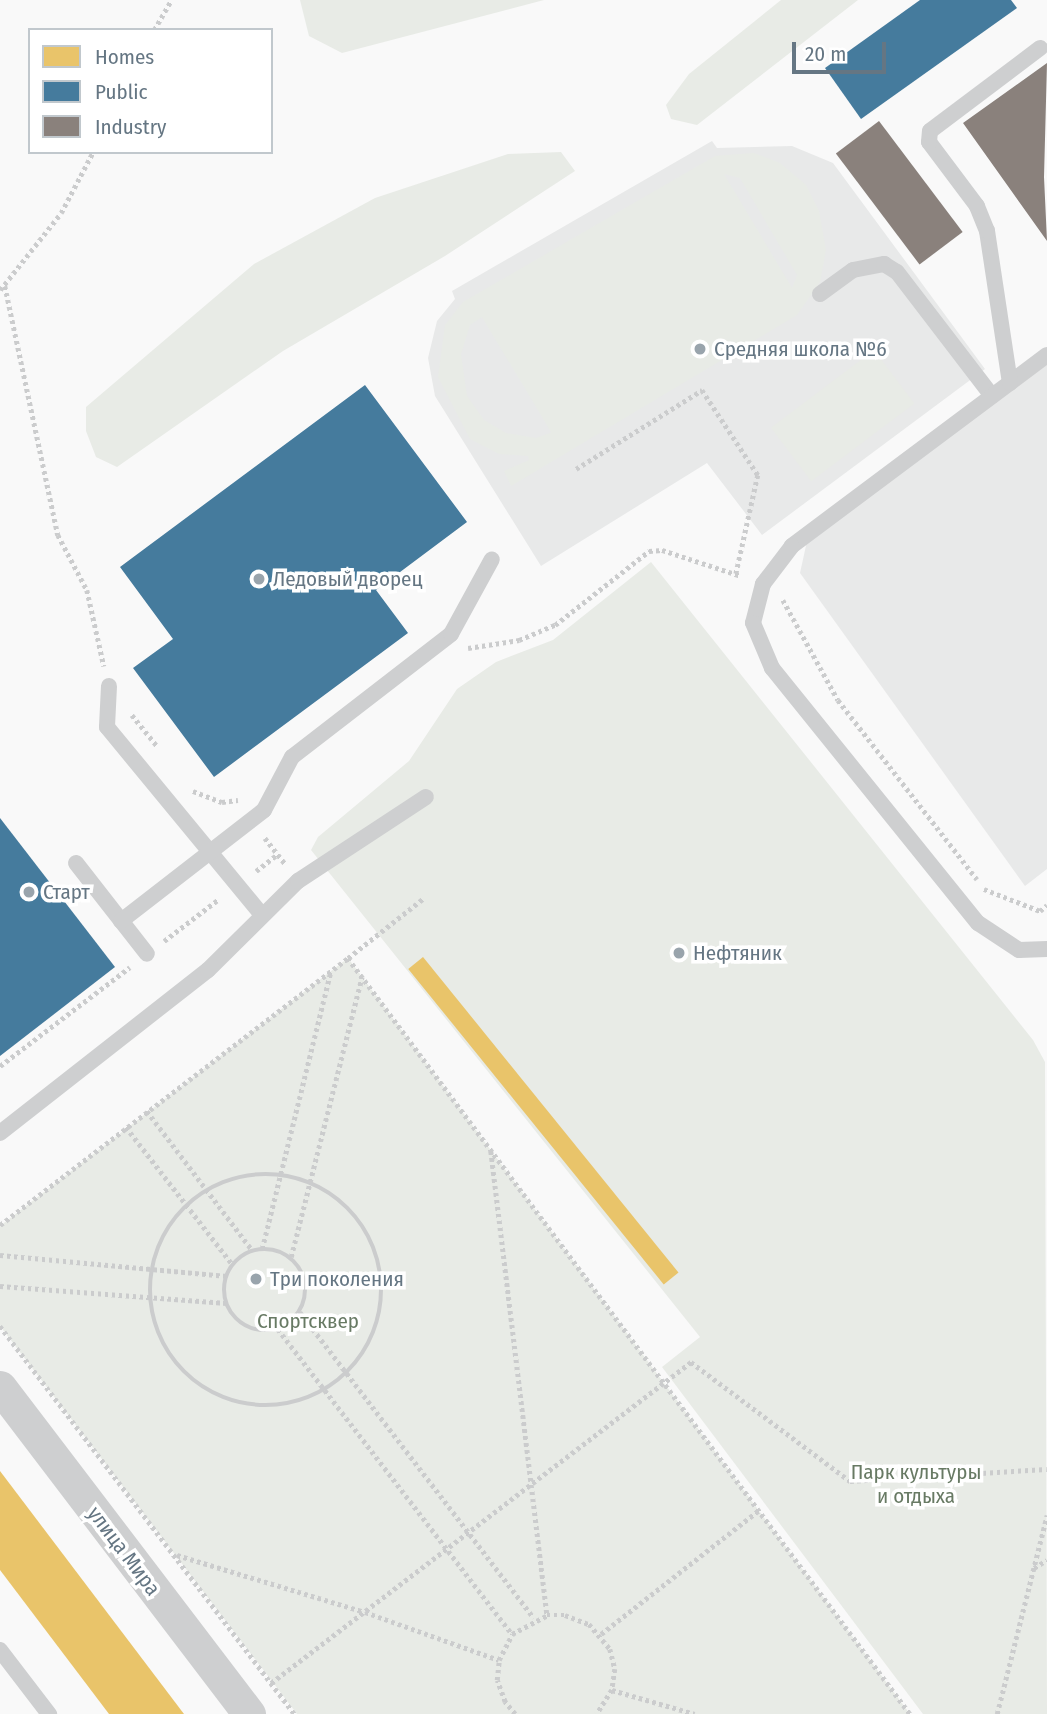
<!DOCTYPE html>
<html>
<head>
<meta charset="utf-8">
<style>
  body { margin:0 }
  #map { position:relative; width:1047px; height:1714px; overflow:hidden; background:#f9f9f9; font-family:"Fira Sans Condensed",sans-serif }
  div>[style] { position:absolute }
  .built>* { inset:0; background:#e8e9e9 }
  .green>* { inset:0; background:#e8ebe6; transform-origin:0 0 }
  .homes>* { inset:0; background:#e9c46a; transform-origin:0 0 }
  .public>* { inset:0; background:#457b9d }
  .industry>* { inset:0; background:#8a817c; transform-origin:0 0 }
  .path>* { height:4.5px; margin-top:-2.25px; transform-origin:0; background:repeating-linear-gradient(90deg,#cbcccd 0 3.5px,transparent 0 7px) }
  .path>.ring { margin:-2.25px; padding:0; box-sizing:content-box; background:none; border:4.5px solid #cbcccd; border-radius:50% }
  .lane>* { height:16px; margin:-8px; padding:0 8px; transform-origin:8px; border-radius:8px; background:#cecfd0 }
  .street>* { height:33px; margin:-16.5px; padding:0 16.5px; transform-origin:16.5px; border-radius:16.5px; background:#cecfd0 }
  .dots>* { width:19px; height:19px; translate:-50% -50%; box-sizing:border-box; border:4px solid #fff; border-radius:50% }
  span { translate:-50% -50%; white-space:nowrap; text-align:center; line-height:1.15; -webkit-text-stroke:7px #fff; paint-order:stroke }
  .poi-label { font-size:21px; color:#657683 }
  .left { translate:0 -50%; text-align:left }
  .park-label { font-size:21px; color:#687a64 }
  .street-label { font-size:21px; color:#657683 }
  .legend { position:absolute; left:28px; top:28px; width:245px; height:126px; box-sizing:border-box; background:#fff; border:2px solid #c1c8cd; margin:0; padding:9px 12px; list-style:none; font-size:21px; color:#657683 }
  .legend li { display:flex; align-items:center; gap:14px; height:35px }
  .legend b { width:35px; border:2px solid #c1c8cd }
  .scale { position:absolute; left:792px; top:42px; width:94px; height:32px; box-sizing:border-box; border:4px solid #657683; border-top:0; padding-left:9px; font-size:21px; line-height:24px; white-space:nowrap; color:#657683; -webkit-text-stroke:5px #fff; paint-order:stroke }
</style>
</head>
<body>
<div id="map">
  <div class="built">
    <div style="clip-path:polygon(712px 141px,717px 148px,792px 146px,833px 163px,985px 369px,762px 535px,707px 463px,541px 566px,435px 396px,428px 358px,437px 321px,455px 299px,452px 291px)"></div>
    <div style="clip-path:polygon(1047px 359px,1047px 869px,1025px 886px,800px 573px,807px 541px)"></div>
  </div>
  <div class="green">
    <div style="clip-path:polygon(300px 0,544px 0,342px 53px,309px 36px)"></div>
    <div style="clip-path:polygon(781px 0,858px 0,697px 125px,671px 119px,666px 105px,689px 74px)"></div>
    <div style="clip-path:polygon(561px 152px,575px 171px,445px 256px,283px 351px,117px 467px,96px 457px,86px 431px,86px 407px,254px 264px,375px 198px,508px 154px)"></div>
    <div style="clip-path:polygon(evenodd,754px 153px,780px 163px,806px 185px,819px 211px,826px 250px,820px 282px,797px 315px,511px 486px,504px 471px,529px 460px,528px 456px,499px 454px,470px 439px,438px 377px,445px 325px,463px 302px,715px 156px,754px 153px,724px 174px,740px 178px,797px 275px,792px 288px,724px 174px,754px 153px,482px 317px,551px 432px,550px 433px,536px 438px,506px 433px,484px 420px,467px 396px,461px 354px,470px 325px,482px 317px)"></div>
    <div style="left:874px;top:350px;width:67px;height:129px;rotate:53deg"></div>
    <div style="clip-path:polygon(651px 562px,1033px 1040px,1045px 1062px,1047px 1714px,923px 1714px,662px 1367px,700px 1337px,311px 850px,318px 837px,409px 761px,457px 689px,496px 662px,553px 640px)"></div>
    <div style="clip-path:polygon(348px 958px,910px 1714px,297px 1714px,0 1326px,0 1226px)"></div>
  </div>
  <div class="homes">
    <div style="left:423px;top:957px;width:406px;height:19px;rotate:51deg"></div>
    <div style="clip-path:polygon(0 1471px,184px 1714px,109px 1714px,0 1570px)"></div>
  </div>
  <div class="public">
    <div style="clip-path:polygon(920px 0,1011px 0,1017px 8px,861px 119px,825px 68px)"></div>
    <div style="clip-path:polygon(365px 385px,467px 522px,376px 590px,408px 633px,214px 777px,133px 668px,173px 639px,120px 567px)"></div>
    <div style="clip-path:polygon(0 818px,115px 967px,0 1056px)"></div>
  </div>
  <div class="industry">
    <div style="clip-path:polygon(1047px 63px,1044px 177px,1047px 241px,963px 123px)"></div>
    <div style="left:879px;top:121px;width:139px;height:54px;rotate:53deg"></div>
  </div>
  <div class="path">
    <div style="left:154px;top:30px;width:34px;rotate:-60deg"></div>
    <div style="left:5px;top:286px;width:255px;rotate:78deg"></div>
    <div style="left:58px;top:535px;width:62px;rotate:62.2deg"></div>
    <div style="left:87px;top:590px;width:78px;rotate:77.4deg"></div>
    <div style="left:0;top:290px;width:98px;rotate:-51.6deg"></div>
    <div style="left:61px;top:213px;width:69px;rotate:-62.3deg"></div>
    <div style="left:576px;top:469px;width:149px;rotate:-32.1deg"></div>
    <div style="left:702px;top:390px;width:102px;rotate:56.6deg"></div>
    <div style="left:758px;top:475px;width:101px;rotate:102.5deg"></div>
    <div style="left:783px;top:600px;width:114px;rotate:61.2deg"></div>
    <div style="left:838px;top:700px;width:227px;rotate:52.2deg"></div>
    <div style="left:468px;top:648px;width:52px;rotate:-8.9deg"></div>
    <div style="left:519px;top:640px;width:39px;rotate:-23deg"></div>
    <div style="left:555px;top:625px;width:120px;rotate:-38.2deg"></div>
    <div style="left:649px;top:551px;width:13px;rotate:-4deg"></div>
    <div style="left:662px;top:550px;width:83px;rotate:18.2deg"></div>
    <div style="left:132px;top:715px;width:40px;rotate:51deg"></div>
    <div style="left:193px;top:791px;width:31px;rotate:21deg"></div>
    <div style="left:222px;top:802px;width:16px;rotate:-7deg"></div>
    <div style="left:265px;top:838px;width:33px;rotate:52deg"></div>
    <div style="left:256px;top:871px;width:28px;rotate:-38deg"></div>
    <div style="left:984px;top:889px;width:60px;rotate:21.4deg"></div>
    <div style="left:1040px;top:911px;width:9px;rotate:-41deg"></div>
    <div style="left:164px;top:941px;width:69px;rotate:-37.4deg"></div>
    <div style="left:348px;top:958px;width:97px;rotate:-38.3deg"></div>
    <div style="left:0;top:1066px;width:163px;rotate:-37.3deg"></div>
    <div style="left:147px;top:1111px;width:176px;rotate:52.9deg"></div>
    <div style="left:126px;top:1127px;width:175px;rotate:52.2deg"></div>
    <div style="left:491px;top:1151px;width:467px;rotate:83.1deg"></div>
    <div class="ring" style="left:150px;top:1174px;width:227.5px;height:227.5px"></div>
    <div style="left:0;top:1225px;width:439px;rotate:-37.5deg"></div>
    <div style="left:348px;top:958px;width:942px;rotate:53.37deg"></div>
    <div style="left:262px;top:1249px;width:286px;rotate:-76.1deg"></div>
    <div class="ring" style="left:224px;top:1249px;width:77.5px;height:77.5px"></div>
    <div style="left:0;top:1255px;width:228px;rotate:5.3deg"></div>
    <div style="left:291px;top:1257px;width:289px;rotate:-75.8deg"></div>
    <div style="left:0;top:1286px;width:227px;rotate:4.3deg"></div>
    <div style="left:300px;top:1312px;width:385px;rotate:52.6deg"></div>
    <div style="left:0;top:1326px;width:487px;rotate:52.8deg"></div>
    <div style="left:278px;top:1329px;width:384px;rotate:52.5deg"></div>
    <div style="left:177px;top:1555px;width:196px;rotate:16.9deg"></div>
    <div style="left:365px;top:1612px;width:142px;rotate:19.7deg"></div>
    <div style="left:1034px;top:1568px;width:15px;rotate:-32deg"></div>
    <div style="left:601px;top:1634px;width:201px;rotate:-38.1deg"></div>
    <div style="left:271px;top:1683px;width:529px;rotate:-37.39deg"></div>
    <div style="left:691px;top:1362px;width:199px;rotate:36.8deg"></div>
    <div style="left:850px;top:1481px;width:197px;rotate:-3.5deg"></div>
    <div style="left:612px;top:1690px;width:86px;rotate:16.1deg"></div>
    <div style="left:515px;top:1714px;width:16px;rotate:-130deg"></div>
    <div style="left:505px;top:1702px;width:23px;rotate:-110deg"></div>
    <div style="left:497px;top:1680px;width:20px;rotate:-84deg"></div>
    <div style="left:499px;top:1660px;width:29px;rotate:-63deg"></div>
    <div style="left:512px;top:1634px;width:40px;rotate:-28deg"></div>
    <div style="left:547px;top:1615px;width:18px"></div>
    <div style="left:565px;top:1615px;width:26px;rotate:21deg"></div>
    <div style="left:589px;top:1624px;width:33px;rotate:50deg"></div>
    <div style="left:610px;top:1649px;width:21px;rotate:76deg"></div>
    <div style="left:615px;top:1669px;width:21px;rotate:98deg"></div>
    <div style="left:612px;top:1690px;width:28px;rotate:122deg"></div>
    <div style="left:997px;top:1714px;width:205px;rotate:-75.9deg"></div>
  </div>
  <div class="lane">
    <div style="left:820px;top:294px;width:41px;rotate:-36deg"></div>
    <div style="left:853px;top:270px;width:32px;rotate:-11deg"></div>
    <div style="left:884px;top:264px;width:15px;rotate:32deg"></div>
    <div style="left:897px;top:272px;width:156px;rotate:52.5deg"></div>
    <div style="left:1047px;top:355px;width:319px;rotate:143.2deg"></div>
    <div style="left:792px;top:546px;width:48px;rotate:127.3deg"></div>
    <div style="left:763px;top:584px;width:40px;rotate:104.4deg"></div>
    <div style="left:753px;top:623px;width:49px;rotate:67.1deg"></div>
    <div style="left:772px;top:668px;width:328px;rotate:51.1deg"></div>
    <div style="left:978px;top:923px;width:49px;rotate:33.4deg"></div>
    <div style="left:1019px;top:950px;width:28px;rotate:-2deg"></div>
    <div style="left:1010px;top:383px;width:154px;rotate:-98.6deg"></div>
    <div style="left:987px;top:231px;width:27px;rotate:-112deg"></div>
    <div style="left:977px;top:206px;width:80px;rotate:-126.9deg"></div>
    <div style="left:929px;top:142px;width:11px;rotate:-85deg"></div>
    <div style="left:930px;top:131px;width:138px;rotate:-37deg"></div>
    <div style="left:109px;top:686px;width:41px;rotate:92.8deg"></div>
    <div style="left:107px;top:727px;width:242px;rotate:50.5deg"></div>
    <div style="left:76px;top:863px;width:115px;rotate:52deg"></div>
    <div style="left:121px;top:921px;width:181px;rotate:-37.8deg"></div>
    <div style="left:264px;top:810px;width:60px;rotate:-62.2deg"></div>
    <div style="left:292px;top:757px;width:201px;rotate:-37.7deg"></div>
    <div style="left:451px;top:634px;width:85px;rotate:-61.3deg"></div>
    <div style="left:0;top:1133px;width:264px;rotate:-38.1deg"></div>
    <div style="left:208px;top:970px;width:127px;rotate:-44.7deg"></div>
    <div style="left:298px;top:881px;width:153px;rotate:-33.3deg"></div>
    <div style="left:0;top:1650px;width:81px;rotate:52.6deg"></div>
  </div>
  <div class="street">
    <div style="left:0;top:1387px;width:411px;rotate:52.7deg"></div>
  </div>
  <div class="dots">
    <div style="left:700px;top:349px;background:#99a4ac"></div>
    <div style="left:259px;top:579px;background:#99a4ac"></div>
    <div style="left:29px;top:892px;background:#99a4ac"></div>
    <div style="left:679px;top:953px;background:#99a4ac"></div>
    <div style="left:256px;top:1279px;background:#99a4ac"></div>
  </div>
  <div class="poi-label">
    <span class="left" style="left:714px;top:349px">Средняя школа №6</span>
    <span class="left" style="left:273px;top:579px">Ледовый дворец</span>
    <span class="left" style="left:43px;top:892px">Старт</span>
    <span class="left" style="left:693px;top:953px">Нефтяник</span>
    <span class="left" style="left:270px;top:1279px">Три поколения</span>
  </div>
  <div class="park-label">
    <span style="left:308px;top:1321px">Спортсквер</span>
    <span style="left:916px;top:1484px">Парк культуры<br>и отдыха</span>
  </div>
  <div class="street-label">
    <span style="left:124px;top:1551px;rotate:53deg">улица Мира</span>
  </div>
  <ul class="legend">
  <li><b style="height:19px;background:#e9c46a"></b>Homes</li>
  <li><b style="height:19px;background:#457b9d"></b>Public</li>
  <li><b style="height:19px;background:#8a817c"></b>Industry</li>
  </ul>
  <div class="scale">20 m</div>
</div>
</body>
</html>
